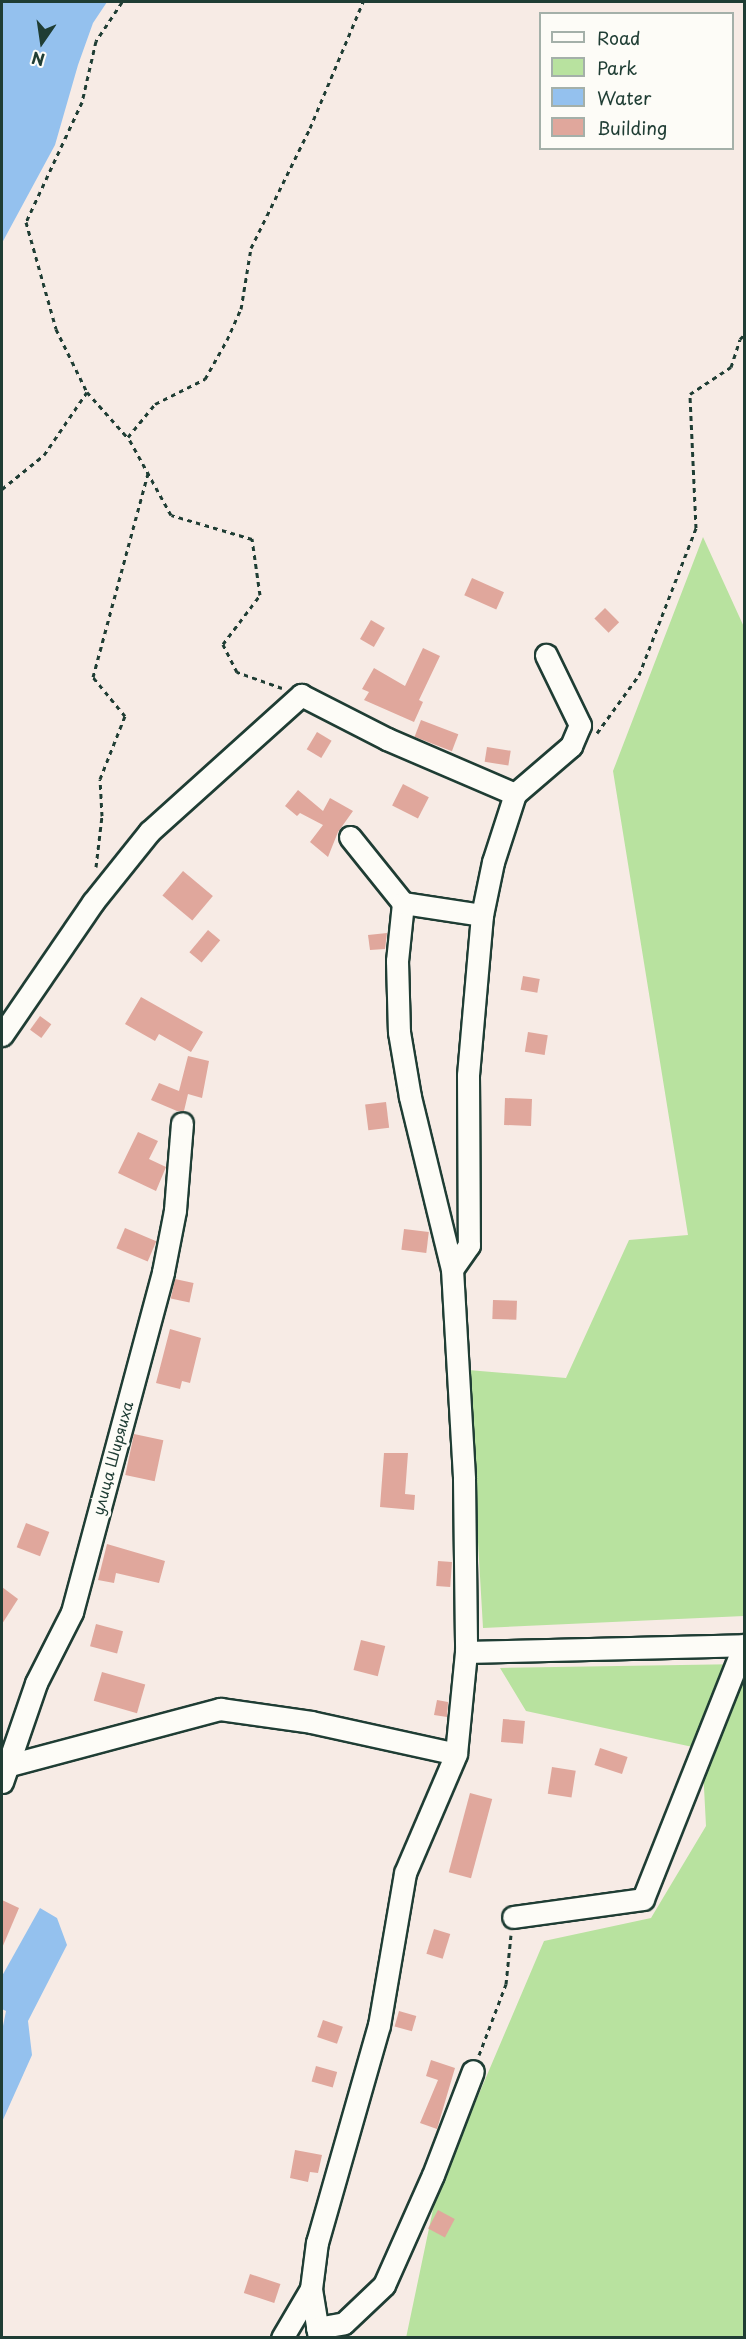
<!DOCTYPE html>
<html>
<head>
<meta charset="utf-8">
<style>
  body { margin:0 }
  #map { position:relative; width:746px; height:2339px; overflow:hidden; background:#f7ebe5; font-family:"Playpen Sans",sans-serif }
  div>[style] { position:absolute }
  .green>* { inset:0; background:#b8e29f }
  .water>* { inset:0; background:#94c1ee }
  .building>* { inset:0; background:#e0a79c; transform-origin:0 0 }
  .path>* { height:3px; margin-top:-1.5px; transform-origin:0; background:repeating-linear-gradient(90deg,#1f3d34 0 4.5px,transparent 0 9px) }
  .roads { filter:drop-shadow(2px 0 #1f3d34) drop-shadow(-2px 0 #1f3d34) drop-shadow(0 2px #1f3d34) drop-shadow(0 -2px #1f3d34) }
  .minor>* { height:21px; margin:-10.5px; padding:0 10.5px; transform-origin:10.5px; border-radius:10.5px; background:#fdfcf7 }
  span { translate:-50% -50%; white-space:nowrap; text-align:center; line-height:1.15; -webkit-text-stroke:6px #fdfcf7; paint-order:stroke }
  .street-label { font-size:15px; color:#1f3d34 }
  .frame { position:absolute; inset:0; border:3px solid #1f3d34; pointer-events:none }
  .legend { position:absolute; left:539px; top:12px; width:195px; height:138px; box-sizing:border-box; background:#fdfcf7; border:2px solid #a4b0a9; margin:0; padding:8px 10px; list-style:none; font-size:18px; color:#1f3d34 }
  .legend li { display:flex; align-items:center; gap:12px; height:30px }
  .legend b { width:30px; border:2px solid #a4b0a9 }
  .north { position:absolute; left:12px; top:12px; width:60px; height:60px; -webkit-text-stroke:4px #fdfcf7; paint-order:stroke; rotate:193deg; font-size:16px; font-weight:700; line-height:24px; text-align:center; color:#1f3d34 }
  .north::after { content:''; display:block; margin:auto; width:21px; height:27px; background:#1f3d34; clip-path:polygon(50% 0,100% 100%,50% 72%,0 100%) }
</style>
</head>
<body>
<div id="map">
  <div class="green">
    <div style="clip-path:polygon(703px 537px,744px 627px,744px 1616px,483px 1628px,468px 1370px,566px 1378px,629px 1240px,688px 1235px,613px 771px)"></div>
    <div style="clip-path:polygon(744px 1664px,744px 2337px,406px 2338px,436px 2195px,544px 1941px,651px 1918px,706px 1826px,702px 1749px,526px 1711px,500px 1668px)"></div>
  </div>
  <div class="water">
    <div style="clip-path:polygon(2px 2px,107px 2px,93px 23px,78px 65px,55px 145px,2px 243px)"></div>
    <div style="clip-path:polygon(40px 1908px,57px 1918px,67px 1945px,28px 2021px,32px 2055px,2px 2122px,2px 2031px,6px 2011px,2px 2009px,2px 1976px)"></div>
  </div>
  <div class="building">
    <div style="left:472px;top:578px;width:35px;height:19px;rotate:24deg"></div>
    <div style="left:605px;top:608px;width:20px;height:15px;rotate:45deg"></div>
    <div style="left:371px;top:620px;width:16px;height:22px;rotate:30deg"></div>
    <div style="clip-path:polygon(423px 648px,440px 656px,419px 700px,423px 702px,414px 722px,364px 700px,369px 692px,362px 689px,374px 668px,405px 686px)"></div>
    <div style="left:421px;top:720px;width:40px;height:18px;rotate:21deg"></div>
    <div style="left:317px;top:732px;width:17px;height:20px;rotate:31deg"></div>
    <div style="left:487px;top:747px;width:24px;height:15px;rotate:9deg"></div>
    <div style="left:403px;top:784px;width:29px;height:24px;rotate:27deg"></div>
    <div style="clip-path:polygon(298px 790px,323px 811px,330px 798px,353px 811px,338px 832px,328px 857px,310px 842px,323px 825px,300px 813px,297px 816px,285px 806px)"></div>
    <div style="left:183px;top:871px;width:39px;height:32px;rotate:40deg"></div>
    <div style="left:208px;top:930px;width:16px;height:29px;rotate:40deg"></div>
    <div style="clip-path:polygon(387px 933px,385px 949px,370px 950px,368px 935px)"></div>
    <div style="left:523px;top:976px;width:17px;height:14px;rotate:10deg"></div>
    <div style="clip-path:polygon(141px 997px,203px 1032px,191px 1052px,159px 1034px,155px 1041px,125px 1024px)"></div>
    <div style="left:40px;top:1016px;width:14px;height:17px;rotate:36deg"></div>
    <div style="left:528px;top:1032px;width:20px;height:20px;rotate:9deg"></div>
    <div style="clip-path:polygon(188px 1056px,209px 1061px,202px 1098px,188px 1094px,184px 1111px,177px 1111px,151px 1100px,159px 1083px,179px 1091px)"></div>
    <div style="left:505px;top:1098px;width:27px;height:27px;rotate:2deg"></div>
    <div style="left:386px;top:1102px;width:26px;height:21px;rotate:83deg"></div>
    <div style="clip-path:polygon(138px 1132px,158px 1141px,149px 1159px,166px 1167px,156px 1191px,118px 1173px)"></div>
    <div style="left:125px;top:1228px;width:34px;height:22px;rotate:23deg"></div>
    <div style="left:404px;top:1229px;width:25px;height:21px;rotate:7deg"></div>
    <div style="left:175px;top:1279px;width:19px;height:20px;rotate:12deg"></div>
    <div style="left:493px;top:1300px;width:24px;height:19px;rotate:2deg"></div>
    <div style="clip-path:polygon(170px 1329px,201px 1338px,190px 1383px,182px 1381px,180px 1389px,156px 1383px)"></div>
    <div style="left:134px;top:1434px;width:30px;height:42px;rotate:12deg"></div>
    <div style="clip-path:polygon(384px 1453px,408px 1453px,405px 1494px,415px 1495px,414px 1510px,380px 1507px)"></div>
    <div style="left:26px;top:1523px;width:25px;height:26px;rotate:21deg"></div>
    <div style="clip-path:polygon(107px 1544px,165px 1561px,159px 1583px,116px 1573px,114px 1583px,98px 1580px)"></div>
    <div style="left:438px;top:1561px;width:14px;height:25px;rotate:4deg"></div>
    <div style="clip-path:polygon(2px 1587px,18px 1599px,2px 1624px)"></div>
    <div style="left:96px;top:1624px;width:28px;height:23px;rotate:15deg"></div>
    <div style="left:361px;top:1640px;width:25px;height:31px;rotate:14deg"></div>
    <div style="left:102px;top:1672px;width:45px;height:30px;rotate:16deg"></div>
    <div style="clip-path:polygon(437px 1700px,448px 1702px,447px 1717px,434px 1715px)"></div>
    <div style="left:503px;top:1719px;width:22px;height:23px;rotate:5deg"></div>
    <div style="left:600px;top:1748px;width:29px;height:18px;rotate:18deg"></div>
    <div style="left:552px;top:1767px;width:24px;height:27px;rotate:9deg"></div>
    <div style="left:470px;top:1793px;width:23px;height:82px;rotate:15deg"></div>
    <div style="clip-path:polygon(2px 1900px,19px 1908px,2px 1948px)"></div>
    <div style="left:434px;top:1929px;width:17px;height:26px;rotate:17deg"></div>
    <div style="left:399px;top:2011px;width:18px;height:16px;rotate:16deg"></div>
    <div style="left:323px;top:2020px;width:21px;height:18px;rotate:19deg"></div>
    <div style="clip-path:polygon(431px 2060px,455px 2068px,437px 2129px,420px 2123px,438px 2080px,426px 2076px)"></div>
    <div style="left:316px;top:2066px;width:22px;height:16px;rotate:16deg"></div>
    <div style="clip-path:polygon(295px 2150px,322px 2155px,318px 2173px,310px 2172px,308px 2182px,290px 2178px)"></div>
    <div style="left:438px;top:2210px;width:19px;height:21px;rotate:28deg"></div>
    <div style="left:250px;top:2274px;width:32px;height:20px;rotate:18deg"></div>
  </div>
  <div class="path">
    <div style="left:122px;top:2px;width:47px;rotate:123.7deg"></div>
    <div style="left:96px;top:41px;width:63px;rotate:102.9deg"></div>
    <div style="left:82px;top:102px;width:132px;rotate:115deg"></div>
    <div style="left:26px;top:222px;width:111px;rotate:74.3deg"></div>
    <div style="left:56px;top:329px;width:70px;rotate:63.8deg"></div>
    <div style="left:87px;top:392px;width:60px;rotate:48.4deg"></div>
    <div style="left:2px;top:489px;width:54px;rotate:-39deg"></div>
    <div style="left:44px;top:455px;width:76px;rotate:-55.7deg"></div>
    <div style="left:282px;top:688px;width:48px;rotate:-160.4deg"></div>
    <div style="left:237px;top:672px;width:31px;rotate:-117deg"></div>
    <div style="left:223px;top:644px;width:61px;rotate:-52.9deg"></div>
    <div style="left:260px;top:595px;width:57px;rotate:-98.1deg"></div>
    <div style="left:252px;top:539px;width:84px;rotate:-163.5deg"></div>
    <div style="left:171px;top:515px;width:89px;rotate:-118.9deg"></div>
    <div style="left:128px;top:437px;width:43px;rotate:-50.7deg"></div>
    <div style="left:155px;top:404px;width:56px;rotate:-26.6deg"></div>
    <div style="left:205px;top:379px;width:45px;rotate:-60.6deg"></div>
    <div style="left:227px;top:340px;width:34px;rotate:-66deg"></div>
    <div style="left:241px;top:309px;width:62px;rotate:-80.7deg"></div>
    <div style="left:251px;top:248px;width:134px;rotate:-63.8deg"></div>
    <div style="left:310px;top:128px;width:137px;rotate:-67.2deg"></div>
    <div style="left:597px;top:733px;width:72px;rotate:-54.1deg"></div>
    <div style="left:639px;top:675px;width:158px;rotate:-68.8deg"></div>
    <div style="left:696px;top:528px;width:134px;rotate:-92.6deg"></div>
    <div style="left:690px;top:394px;width:49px;rotate:-33.4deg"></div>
    <div style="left:731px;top:367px;width:29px;rotate:-72deg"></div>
    <div style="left:740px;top:339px;width:6px;rotate:-45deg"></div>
    <div style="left:96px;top:867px;width:51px;rotate:-83.3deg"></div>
    <div style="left:102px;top:816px;width:37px;rotate:-93deg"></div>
    <div style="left:100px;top:779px;width:68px;rotate:-68.4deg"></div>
    <div style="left:125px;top:716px;width:50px;rotate:-129.4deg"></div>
    <div style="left:93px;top:677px;width:211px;rotate:-74.9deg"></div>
    <div style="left:479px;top:2055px;width:76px;rotate:-69.2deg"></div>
    <div style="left:506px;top:1984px;width:49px;rotate:-84.2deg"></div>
  </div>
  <div class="roads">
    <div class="minor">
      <div style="left:515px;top:794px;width:74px;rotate:-40.6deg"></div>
      <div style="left:571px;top:746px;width:23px;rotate:-67deg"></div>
      <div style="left:580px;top:725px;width:78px;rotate:-115.9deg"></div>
      <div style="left:350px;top:837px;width:85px;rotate:51.2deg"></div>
      <div style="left:403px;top:903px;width:58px;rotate:95.9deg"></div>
      <div style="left:397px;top:961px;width:71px;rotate:88.4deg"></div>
      <div style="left:399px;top:1032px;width:66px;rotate:80.4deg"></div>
      <div style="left:410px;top:1097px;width:177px;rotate:76.3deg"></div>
      <div style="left:403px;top:903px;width:80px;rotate:8.6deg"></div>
      <div style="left:2px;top:1035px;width:161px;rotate:-55.6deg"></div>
      <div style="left:93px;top:902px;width:90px;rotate:-51.3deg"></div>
      <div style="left:149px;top:832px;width:205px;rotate:-42deg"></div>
      <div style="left:301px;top:695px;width:97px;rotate:27.1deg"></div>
      <div style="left:387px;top:739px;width:139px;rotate:23.3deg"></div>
      <div style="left:515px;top:794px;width:71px;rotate:107.9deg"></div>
      <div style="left:493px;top:862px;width:54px;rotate:101.7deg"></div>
      <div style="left:482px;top:915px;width:161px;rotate:95deg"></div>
      <div style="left:468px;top:1075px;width:170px;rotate:89.7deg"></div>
      <div style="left:469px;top:1245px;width:29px;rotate:125deg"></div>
      <div style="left:452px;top:1269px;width:210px;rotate:86.7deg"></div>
      <div style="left:464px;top:1479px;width:173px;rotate:89.3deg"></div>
      <div style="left:466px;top:1652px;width:102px;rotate:95.6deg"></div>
      <div style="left:456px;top:1754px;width:129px;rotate:113.2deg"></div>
      <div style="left:405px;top:1873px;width:154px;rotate:99.7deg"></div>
      <div style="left:379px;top:2025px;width:226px;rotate:105.9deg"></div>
      <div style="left:317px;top:2242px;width:47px;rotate:97.3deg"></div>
      <div style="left:311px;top:2289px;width:50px;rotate:80.7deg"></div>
      <div style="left:466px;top:1652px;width:278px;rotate:-1.4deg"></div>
      <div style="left:744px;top:1645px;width:273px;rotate:111.7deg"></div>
      <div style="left:643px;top:1899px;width:131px;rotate:172.1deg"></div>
      <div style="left:2px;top:1767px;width:226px;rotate:-14.9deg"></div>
      <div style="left:220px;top:1709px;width:92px;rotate:8.1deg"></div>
      <div style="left:311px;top:1722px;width:148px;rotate:12.4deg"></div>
      <div style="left:2px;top:1782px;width:105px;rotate:-71deg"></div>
      <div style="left:36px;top:1683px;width:80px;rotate:-63.1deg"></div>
      <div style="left:72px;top:1612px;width:352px;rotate:-75deg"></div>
      <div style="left:163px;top:1272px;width:63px;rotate:-79deg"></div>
      <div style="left:175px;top:1210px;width:87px;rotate:-85.4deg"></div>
      <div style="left:317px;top:2328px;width:27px;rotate:-10deg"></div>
      <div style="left:344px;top:2323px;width:55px;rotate:-43.5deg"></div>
      <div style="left:384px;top:2285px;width:120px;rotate:-66deg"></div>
      <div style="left:433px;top:2175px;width:111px;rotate:-69deg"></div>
      <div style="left:282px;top:2338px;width:57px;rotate:-59.4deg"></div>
    </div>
  </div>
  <div class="street-label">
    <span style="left:112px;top:1458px;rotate:-75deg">улица Ширяиха</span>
  </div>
  <div class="frame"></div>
  <ul class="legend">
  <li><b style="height:8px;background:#fdfcf7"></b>Road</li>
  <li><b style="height:16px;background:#b8e29f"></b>Park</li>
  <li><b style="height:16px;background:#94c1ee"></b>Water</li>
  <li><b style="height:16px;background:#e0a79c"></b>Building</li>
  </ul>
  <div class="north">N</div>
</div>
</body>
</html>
